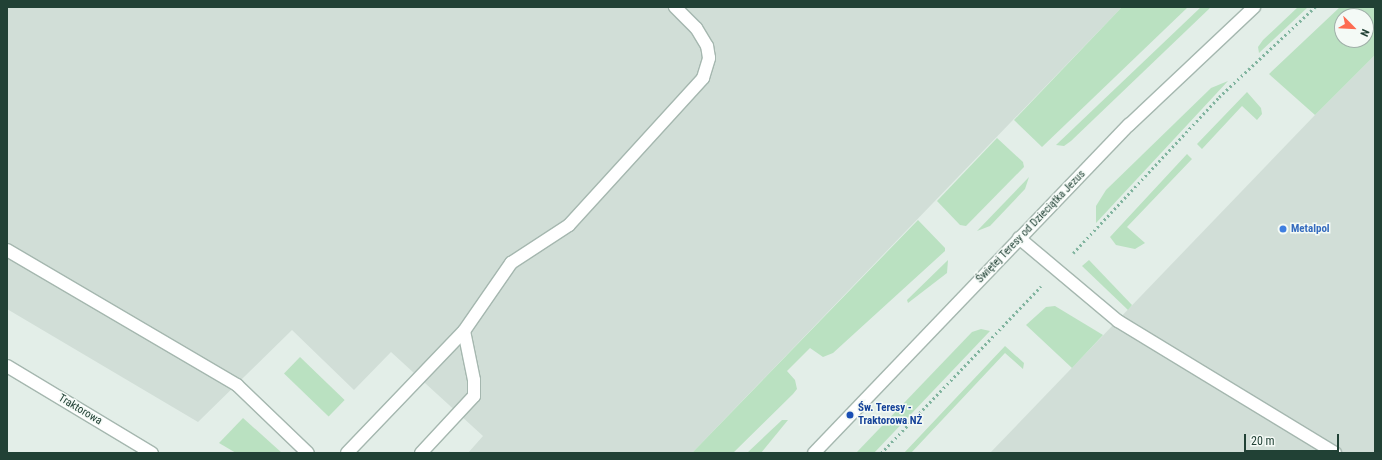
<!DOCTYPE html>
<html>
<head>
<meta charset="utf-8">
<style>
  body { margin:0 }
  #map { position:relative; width:1382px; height:460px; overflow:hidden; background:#e3eee8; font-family:"Roboto Condensed",sans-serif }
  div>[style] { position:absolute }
  .built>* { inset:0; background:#d1ded7 }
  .green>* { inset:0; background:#bae1c1; transform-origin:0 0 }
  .path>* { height:2.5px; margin-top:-1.25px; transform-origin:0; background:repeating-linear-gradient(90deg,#81b49f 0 2px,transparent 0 5px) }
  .roads { filter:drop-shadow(1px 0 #a5b7af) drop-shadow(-1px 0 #a5b7af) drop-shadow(0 1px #a5b7af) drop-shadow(0 -1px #a5b7af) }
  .service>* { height:12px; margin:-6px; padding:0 6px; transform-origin:6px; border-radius:6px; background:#fff }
  .tertiary>* { height:12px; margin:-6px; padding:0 6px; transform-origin:6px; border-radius:6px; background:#fff }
  .dots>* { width:11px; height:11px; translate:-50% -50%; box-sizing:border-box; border:2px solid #f4faf6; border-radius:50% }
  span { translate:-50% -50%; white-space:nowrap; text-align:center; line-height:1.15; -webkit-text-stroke:3px #f4faf6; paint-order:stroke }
  .street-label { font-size:11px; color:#214135 }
  .shop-label { font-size:11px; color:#366cbe; font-weight:700 }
  .left { translate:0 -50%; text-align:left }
  .transit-label { font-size:11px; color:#164399; font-weight:700 }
  .frame { position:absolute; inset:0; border:8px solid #214135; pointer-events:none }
  .north { position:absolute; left:1334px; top:8px; width:40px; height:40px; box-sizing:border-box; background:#f4faf6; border:1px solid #a0b0a9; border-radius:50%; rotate:114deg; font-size:11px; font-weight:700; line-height:16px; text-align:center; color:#214135 }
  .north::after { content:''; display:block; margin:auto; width:14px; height:18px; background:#fd6c52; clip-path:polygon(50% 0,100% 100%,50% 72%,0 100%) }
  .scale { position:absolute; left:1244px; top:434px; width:95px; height:18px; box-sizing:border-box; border:2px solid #214135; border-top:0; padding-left:5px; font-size:12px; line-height:14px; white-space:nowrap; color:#214135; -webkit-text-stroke:3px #f4faf6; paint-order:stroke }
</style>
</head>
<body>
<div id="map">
  <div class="built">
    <div style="clip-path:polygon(7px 7px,1122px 7px,692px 453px,468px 453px,483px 436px,391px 352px,354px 390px,292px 330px,198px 422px,7px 309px)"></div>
    <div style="clip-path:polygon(1375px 55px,1375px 453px,990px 453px,1315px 115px)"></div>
  </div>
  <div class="green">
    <div style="clip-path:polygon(1122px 7px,1188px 7px,1042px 147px,1014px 120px)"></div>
    <div style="clip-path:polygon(1201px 7px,1211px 7px,1071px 141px,1064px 146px,1056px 145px)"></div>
    <div style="clip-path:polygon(1298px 7px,1308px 7px,1259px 53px,1258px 47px,1263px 40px)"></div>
    <div style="clip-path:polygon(evenodd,1340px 7px,1375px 7px,1375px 55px,1315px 115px,1269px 74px,1340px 7px,1342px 16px,1366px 16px,1366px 40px,1342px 40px,1342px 16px)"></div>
    <div style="clip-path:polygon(1228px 81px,1096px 223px,1096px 206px,1106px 190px,1211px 88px)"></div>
    <div style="clip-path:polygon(1247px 92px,1261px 108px,1262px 114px,1257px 120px,1242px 106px,1202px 149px,1197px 144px)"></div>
    <div style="clip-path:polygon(997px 138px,1023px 162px,1024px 167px,966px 226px,960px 225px,937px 201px)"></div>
    <div style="clip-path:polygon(1187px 154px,1192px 159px,1127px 227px,1145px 243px,1135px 249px,1116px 245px,1110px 237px)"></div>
    <div style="clip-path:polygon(1029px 177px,1025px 189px,990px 226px,977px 231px)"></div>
    <div style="clip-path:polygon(918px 220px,945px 248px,945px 251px,833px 353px,823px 357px,810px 348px,787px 371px,795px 380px,797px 389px,793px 394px,733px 453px,692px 453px)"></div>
    <div style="clip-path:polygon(948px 260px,947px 273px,908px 303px,907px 300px)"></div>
    <div style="clip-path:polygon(1089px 260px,1132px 305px,1128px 310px,1082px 266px)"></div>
    <div style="clip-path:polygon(1055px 306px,1103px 335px,1072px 368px,1026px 325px,1046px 307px)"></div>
    <div style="clip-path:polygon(981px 329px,990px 331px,874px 453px,856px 453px,972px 332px)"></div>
    <div style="clip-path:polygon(1005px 346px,1024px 363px,1023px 369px,1005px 353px,911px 453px,904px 453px)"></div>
    <div style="left:300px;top:357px;width:62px;height:23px;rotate:44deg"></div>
    <div style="clip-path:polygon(243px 418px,282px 453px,236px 453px,219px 443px)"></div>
    <div style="clip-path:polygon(782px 420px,788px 420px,761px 453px,747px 453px)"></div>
  </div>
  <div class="path">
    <div style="left:1073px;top:253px;width:214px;rotate:-46.9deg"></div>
    <div style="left:1219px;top:97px;width:132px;rotate:-43.2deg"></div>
    <div style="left:881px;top:453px;width:231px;rotate:-46.2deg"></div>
  </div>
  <div class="roads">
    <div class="service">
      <div style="left:1019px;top:238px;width:129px;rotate:40deg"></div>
      <div style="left:1118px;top:321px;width:254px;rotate:31.3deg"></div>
      <div style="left:7px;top:250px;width:267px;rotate:30.4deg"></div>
      <div style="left:237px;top:385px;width:98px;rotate:43.8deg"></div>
      <div style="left:347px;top:453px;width:169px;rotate:-46.2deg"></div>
      <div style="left:464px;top:331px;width:83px;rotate:-55.3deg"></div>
      <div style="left:511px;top:263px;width:69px;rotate:-33.2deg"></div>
      <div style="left:569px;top:225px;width:199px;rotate:-47.6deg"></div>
      <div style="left:703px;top:78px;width:21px;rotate:-73deg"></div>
      <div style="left:709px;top:58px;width:12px;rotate:-99deg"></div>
      <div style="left:707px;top:46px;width:21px;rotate:-121deg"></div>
      <div style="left:696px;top:28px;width:30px;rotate:-135deg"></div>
      <div style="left:421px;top:453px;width:78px;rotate:-47.1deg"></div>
      <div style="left:474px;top:396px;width:16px;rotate:-90deg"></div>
      <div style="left:474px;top:380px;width:50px;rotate:-101.5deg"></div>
    </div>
    <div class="tertiary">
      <div style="left:7px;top:366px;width:169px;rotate:31deg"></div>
      <div style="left:814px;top:453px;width:455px;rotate:-46.2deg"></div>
      <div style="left:1129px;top:125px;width:172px;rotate:-43.3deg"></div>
    </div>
  </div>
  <div class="dots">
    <div style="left:1283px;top:229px;background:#3f7fe0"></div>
    <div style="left:850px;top:415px;background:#1a4fb4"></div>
  </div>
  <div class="street-label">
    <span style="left:1031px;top:227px;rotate:-46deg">Świętej Teresy od Dzieciątka Jezus</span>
    <span style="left:80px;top:410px;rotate:31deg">Traktorowa</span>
  </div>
  <div class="shop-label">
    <span class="left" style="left:1291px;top:229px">Metalpol</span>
  </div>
  <div class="transit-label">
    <span class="left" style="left:858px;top:415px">Św. Teresy -<br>Traktorowa NŻ</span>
  </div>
  <div class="frame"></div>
  <div class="north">N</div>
  <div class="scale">20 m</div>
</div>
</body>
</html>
